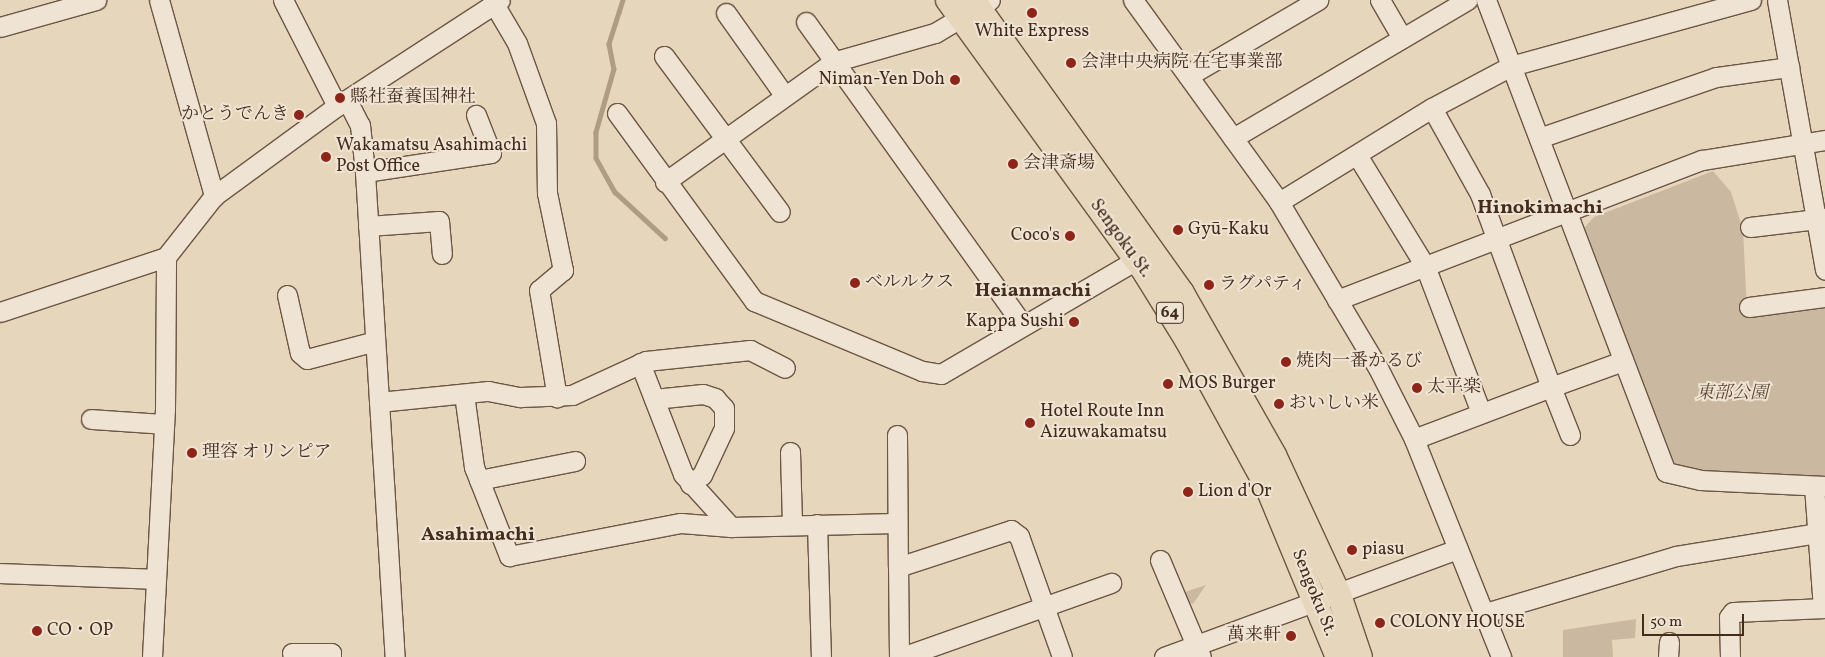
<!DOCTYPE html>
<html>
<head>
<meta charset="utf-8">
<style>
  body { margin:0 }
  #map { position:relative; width:1825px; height:657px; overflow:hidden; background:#e6d6bb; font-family:Vollkorn,"Noto Serif JP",serif }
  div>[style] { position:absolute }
  .green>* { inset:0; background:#cab9a0 }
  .stream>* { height:4.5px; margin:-2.25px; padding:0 2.25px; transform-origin:2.25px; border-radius:2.25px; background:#af9c85 }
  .roads { filter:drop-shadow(1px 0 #6c5644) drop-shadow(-1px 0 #6c5644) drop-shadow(0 1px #6c5644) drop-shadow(0 -1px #6c5644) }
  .minor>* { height:19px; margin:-9.5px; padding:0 9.5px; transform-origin:9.5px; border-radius:9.5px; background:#efe4d3 }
  .major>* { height:24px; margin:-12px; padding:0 12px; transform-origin:12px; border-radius:12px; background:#e6d6bb }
  .dots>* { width:14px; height:14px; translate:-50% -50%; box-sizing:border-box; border:2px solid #efe4d3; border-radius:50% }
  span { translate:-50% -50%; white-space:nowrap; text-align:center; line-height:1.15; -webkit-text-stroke:4px #efe4d3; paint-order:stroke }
  .shield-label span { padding:1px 4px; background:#efe4d3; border:1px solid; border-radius:4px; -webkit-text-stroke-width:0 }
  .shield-label { font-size:16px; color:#442c1c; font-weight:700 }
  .poi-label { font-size:18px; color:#442c1c }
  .left { translate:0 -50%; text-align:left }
  .right { translate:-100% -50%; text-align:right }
  .street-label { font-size:18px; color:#442c1c }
  .park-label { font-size:18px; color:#5f4836; font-style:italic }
  .quarter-label { font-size:20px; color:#442c1c; font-weight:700 }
  .scale { position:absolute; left:1642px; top:614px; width:102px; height:22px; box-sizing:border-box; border:2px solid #442c1c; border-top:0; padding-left:6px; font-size:15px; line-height:18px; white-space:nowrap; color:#442c1c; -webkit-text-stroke:4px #efe4d3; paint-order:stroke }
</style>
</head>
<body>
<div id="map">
  <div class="green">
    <div style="clip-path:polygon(1713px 171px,1731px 192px,1743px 230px,1747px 310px,1825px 299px,1825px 484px,1672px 473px,1653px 430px,1584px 228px,1594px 217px)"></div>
    <div style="clip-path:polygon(1206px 585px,1193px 604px,1184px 600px,1182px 593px)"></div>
    <div style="clip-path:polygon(1636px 619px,1635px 638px,1612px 640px,1613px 657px,1563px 657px,1563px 630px)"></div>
  </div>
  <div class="stream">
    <div style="left:623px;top:0;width:46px;rotate:107.7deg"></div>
    <div style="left:609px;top:44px;width:25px;rotate:79deg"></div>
    <div style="left:614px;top:69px;width:66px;rotate:105.9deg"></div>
    <div style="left:596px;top:132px;width:26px;rotate:90deg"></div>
    <div style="left:596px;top:158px;width:39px;rotate:61deg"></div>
    <div style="left:615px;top:192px;width:68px;rotate:42.6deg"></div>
  </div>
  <div class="roads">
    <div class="minor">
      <div style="left:159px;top:0;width:204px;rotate:74.3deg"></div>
      <div style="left:283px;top:0;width:119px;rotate:63deg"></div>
      <div style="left:1133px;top:0;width:249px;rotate:54.1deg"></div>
      <div style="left:1279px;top:202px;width:193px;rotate:59.2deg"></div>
      <div style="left:1378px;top:368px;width:80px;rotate:63.1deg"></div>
      <div style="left:1414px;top:439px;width:235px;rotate:68.2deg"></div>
      <div style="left:1380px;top:0;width:44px;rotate:59.9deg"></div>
      <div style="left:1486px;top:0;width:505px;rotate:69.13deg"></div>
      <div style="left:1666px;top:472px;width:35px;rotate:13deg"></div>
      <div style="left:1700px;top:480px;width:125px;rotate:2.7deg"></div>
      <div style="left:1777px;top:0;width:274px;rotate:79.9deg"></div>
      <div style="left:494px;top:4px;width:45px;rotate:59.5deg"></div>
      <div style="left:517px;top:43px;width:85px;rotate:70.1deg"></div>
      <div style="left:546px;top:123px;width:70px;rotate:89.2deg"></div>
      <div style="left:547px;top:193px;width:79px;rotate:78.3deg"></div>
      <div style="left:563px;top:270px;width:31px;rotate:140deg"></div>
      <div style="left:539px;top:290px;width:109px;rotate:80.5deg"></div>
      <div style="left:726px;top:13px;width:100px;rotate:54.7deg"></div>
      <div style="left:806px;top:22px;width:373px;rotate:54.4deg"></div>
      <div style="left:0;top:27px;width:100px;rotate:-15.7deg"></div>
      <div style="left:664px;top:56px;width:194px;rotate:53.4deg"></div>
      <div style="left:1188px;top:76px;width:151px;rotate:-30.3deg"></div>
      <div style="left:347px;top:100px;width:28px;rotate:63deg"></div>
      <div style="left:360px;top:125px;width:47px;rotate:83.9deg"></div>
      <div style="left:365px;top:172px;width:486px;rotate:86.5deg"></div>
      <div style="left:617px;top:113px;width:233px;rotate:53.9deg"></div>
      <div style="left:754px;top:301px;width:182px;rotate:22.6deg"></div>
      <div style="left:922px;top:371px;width:19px;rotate:9deg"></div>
      <div style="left:941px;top:374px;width:226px;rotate:-30.3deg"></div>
      <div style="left:1233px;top:138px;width:272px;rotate:-30.5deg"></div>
      <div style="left:1539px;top:138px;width:187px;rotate:-19deg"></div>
      <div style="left:1716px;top:77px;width:74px;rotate:-7.8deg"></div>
      <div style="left:1357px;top:155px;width:130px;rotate:58.5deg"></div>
      <div style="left:1425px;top:266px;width:157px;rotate:69.1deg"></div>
      <div style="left:365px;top:172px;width:127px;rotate:-8.6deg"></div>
      <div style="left:491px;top:153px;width:41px;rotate:-111.5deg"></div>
      <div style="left:665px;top:182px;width:206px;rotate:-35.5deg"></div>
      <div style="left:833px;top:62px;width:106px;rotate:-15.9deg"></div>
      <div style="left:935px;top:33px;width:64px;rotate:-31deg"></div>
      <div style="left:1279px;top:202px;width:180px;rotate:-31.6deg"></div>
      <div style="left:1432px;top:108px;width:89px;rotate:-28deg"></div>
      <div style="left:1511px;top:66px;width:249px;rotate:-15.4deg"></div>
      <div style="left:368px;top:226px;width:71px;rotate:-4deg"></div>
      <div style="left:439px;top:221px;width:33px;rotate:85deg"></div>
      <div style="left:1750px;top:227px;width:76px;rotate:-6.8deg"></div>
      <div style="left:287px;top:295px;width:59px;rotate:77.4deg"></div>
      <div style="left:300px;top:353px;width:9px;rotate:41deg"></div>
      <div style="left:307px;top:359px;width:67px;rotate:-14.7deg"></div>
      <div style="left:1337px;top:300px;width:391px;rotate:-21deg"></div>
      <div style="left:1702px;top:160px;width:125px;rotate:-9.2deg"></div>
      <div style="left:1749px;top:307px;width:77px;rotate:-7.5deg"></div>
      <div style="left:0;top:312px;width:175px;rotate:-18.3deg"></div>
      <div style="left:166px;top:257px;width:78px;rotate:-51.8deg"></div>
      <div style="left:214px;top:196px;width:152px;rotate:-36.2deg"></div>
      <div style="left:337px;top:106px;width:194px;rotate:-33deg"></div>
      <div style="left:640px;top:363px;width:119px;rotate:68.8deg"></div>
      <div style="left:683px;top:474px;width:72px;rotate:47.8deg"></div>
      <div style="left:464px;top:394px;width:74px;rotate:82.2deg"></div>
      <div style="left:474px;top:467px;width:96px;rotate:68.5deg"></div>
      <div style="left:509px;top:556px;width:175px;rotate:-10.9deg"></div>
      <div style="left:681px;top:523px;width:50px;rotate:4.6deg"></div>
      <div style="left:731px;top:527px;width:165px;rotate:-1.4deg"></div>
      <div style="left:654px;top:399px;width:49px;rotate:-5.8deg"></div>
      <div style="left:703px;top:394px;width:13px;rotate:18deg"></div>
      <div style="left:715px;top:398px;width:13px;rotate:48deg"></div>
      <div style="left:724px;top:408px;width:20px;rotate:90deg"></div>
      <div style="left:724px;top:428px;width:52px;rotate:115.1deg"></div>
      <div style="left:702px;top:475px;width:15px;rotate:143deg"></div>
      <div style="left:379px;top:402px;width:110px;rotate:-5.8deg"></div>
      <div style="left:488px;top:391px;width:33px;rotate:11deg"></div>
      <div style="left:520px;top:397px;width:52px;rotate:-2.2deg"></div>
      <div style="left:572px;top:395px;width:81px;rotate:-24.7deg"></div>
      <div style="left:646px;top:361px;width:105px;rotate:-6deg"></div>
      <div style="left:750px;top:350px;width:39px;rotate:27deg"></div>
      <div style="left:91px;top:419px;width:73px;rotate:3.9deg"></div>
      <div style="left:897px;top:435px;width:132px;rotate:89.6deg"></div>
      <div style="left:1570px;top:435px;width:52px;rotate:-111.6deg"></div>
      <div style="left:1551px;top:387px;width:77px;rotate:-19.9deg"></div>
      <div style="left:1414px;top:439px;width:147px;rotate:-20.8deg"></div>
      <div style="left:1551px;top:387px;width:206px;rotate:-110.2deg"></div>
      <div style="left:1480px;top:194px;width:98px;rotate:-119.2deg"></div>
      <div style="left:790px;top:452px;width:72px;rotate:88.4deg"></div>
      <div style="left:479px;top:480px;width:98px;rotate:-11.2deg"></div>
      <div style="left:1814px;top:486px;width:122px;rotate:85.8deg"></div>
      <div style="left:817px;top:524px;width:133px;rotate:88.3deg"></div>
      <div style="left:1160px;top:560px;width:105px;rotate:67.1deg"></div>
      <div style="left:0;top:573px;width:156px;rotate:2.2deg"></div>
      <div style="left:1485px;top:613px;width:199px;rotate:-16.6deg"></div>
      <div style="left:1676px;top:556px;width:144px;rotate:-9.2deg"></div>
      <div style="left:292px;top:653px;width:39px"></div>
      <div style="left:331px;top:653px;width:4px;rotate:90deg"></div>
      <div style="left:152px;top:657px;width:248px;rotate:-87deg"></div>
      <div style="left:165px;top:409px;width:152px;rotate:-89.6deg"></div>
      <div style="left:899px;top:657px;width:90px;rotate:-90.6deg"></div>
      <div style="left:898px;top:567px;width:119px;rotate:-18.1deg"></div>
      <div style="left:1011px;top:530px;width:10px;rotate:37deg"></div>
      <div style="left:1019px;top:536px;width:128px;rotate:70.4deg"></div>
      <div style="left:902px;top:657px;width:222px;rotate:-19.5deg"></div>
      <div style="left:1164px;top:657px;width:313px;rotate:-20.2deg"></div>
      <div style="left:1668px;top:657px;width:15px;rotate:-86deg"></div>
      <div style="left:1730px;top:657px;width:40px;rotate:-91.4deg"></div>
      <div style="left:1729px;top:617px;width:6px;rotate:-51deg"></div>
      <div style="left:1733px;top:612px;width:92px;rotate:-2.5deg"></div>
    </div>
    <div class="major">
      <div style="left:948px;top:0;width:338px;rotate:54.1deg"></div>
      <div style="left:1146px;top:274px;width:78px;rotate:58.2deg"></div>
      <div style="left:1187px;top:340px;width:166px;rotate:61.3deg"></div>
      <div style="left:1267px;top:486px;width:185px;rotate:67.5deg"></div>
      <div style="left:973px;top:0;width:360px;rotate:54.5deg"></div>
      <div style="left:1182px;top:293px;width:186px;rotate:60.4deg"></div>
      <div style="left:1274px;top:455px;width:154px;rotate:65.1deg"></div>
      <div style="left:1339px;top:595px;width:65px;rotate:71.3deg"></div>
    </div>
  </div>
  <div class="dots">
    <div style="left:1032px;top:13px;background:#8f2418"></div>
    <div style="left:1071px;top:63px;background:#8f2418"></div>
    <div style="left:955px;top:80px;background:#8f2418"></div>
    <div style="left:340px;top:98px;background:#8f2418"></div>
    <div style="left:299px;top:115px;background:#8f2418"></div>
    <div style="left:326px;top:157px;background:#8f2418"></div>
    <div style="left:1013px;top:164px;background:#8f2418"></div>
    <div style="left:1178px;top:230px;background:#8f2418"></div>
    <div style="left:1070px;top:236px;background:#8f2418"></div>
    <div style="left:855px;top:283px;background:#8f2418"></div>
    <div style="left:1209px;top:285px;background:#8f2418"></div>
    <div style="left:1074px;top:322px;background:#8f2418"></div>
    <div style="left:1286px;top:362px;background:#8f2418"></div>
    <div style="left:1168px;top:384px;background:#8f2418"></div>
    <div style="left:1417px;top:388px;background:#8f2418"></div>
    <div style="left:1279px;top:404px;background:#8f2418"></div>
    <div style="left:1030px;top:423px;background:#8f2418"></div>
    <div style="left:192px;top:453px;background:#8f2418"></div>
    <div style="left:1188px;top:492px;background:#8f2418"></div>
    <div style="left:1352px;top:550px;background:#8f2418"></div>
    <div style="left:1380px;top:623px;background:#8f2418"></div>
    <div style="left:37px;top:631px;background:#8f2418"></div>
    <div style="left:1291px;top:636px;background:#8f2418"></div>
  </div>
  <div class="shield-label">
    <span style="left:1170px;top:313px">64</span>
  </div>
  <div class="poi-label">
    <span style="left:1032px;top:32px">White Express</span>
    <span class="left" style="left:1081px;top:63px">会津中央病院 在宅事業部</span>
    <span class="right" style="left:945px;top:80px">Niman-Yen Doh</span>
    <span class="left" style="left:350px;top:98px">縣社蚕養国神社</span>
    <span class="right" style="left:289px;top:115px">かとうでんき</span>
    <span class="left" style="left:336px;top:157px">Wakamatsu Asahimachi<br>Post Office</span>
    <span class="left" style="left:1023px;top:164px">会津斎場</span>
    <span class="left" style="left:1188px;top:230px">Gyū-Kaku</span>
    <span class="right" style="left:1060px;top:236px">Coco's</span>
    <span class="left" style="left:865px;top:283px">ベルルクス</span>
    <span class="left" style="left:1219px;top:285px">ラグパティ</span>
    <span class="right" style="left:1064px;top:322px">Kappa Sushi</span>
    <span class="left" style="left:1296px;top:362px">焼肉一番かるび</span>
    <span class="left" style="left:1178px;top:384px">MOS Burger</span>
    <span class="left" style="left:1427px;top:388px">太平楽</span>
    <span class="left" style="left:1289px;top:404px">おいしい米</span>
    <span class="left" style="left:1040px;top:423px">Hotel Route Inn<br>Aizuwakamatsu</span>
    <span class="left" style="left:202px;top:453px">理容 オリンピア</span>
    <span class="left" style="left:1198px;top:492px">Lion d'Or</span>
    <span class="left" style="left:1362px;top:550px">piasu</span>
    <span class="left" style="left:1390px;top:623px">COLONY HOUSE</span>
    <span class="left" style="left:47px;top:631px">CO・OP</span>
    <span class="right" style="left:1281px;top:636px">萬来軒</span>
  </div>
  <div class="street-label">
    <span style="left:1120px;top:239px;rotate:54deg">Sengoku St.</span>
    <span style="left:1313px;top:593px;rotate:68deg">Sengoku St.</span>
  </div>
  <div class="park-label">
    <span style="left:1732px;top:394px">東部公園</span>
  </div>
  <div class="quarter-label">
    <span style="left:1540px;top:208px">Hinokimachi</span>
    <span style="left:1033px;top:291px">Heianmachi</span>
    <span style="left:478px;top:535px">Asahimachi</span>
  </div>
  <div class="scale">50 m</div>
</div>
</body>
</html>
